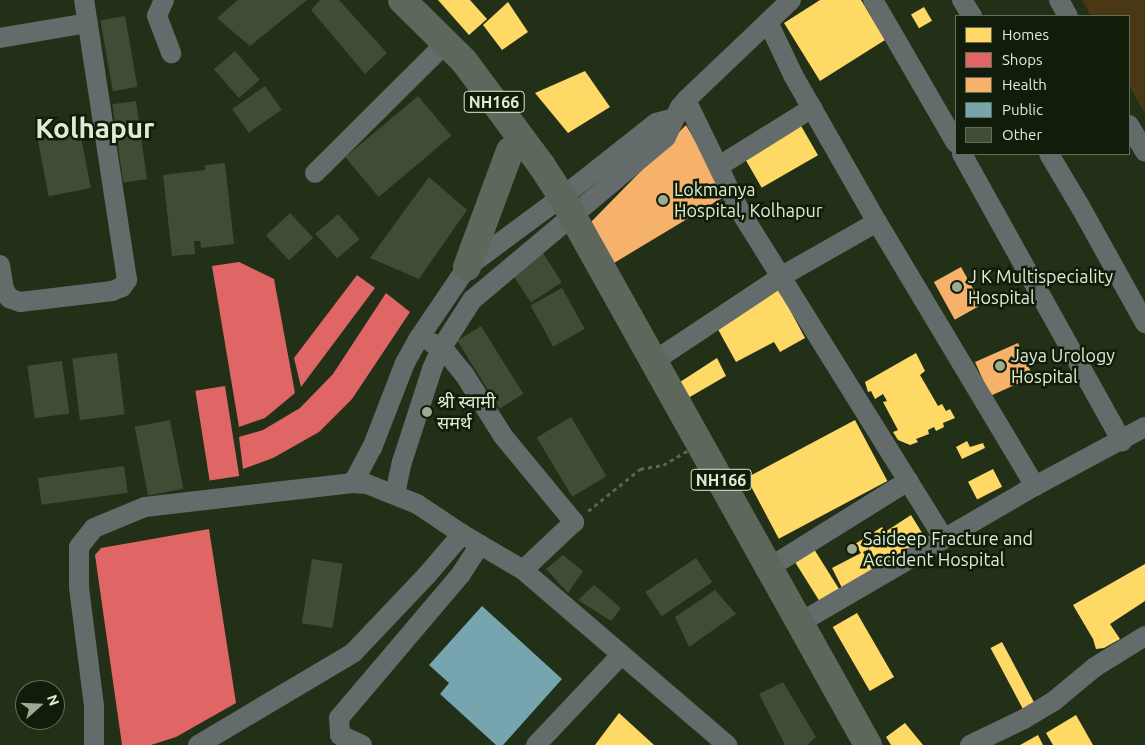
<!DOCTYPE html>
<html>
<head>
<meta charset="utf-8">
<style>
  body { margin:0 }
  #map { position:relative; width:1145px; height:745px; overflow:hidden; background:#213016; font-family:Ubuntu,"Noto Sans Devanagari",sans-serif }
  div>[style] { position:absolute }
  .green>* { inset:0; background:#4b3713 }
  .homes>* { inset:0; background:#ffd966; transform-origin:0 0 }
  .shops>* { inset:0; background:#e06666; transform-origin:0 0 }
  .health>* { inset:0; background:#f6b26b; transform-origin:0 0 }
  .public>* { inset:0; background:#76a5af }
  .building>* { inset:0; background:#3f4c36; transform-origin:0 0 }
  .path>* { height:2.5px; margin-top:-1.25px; transform-origin:0; background:repeating-linear-gradient(90deg,#5b645c 0 4px,transparent 0 8px) }
  .minor>* { height:20px; margin:-10px; padding:0 10px; transform-origin:10px; border-radius:10px; background:#636c6a }
  .highway>* { height:28px; margin:-14px; padding:0 14px; transform-origin:14px; border-radius:14px; background:#5d675c }
  .path-bridge>* { height:2.5px; margin-top:-1.25px; transform-origin:0; background:repeating-linear-gradient(90deg,#5b645c 0 4px,transparent 0 8px) }
  .dots>* { width:14px; height:14px; translate:-50% -50%; box-sizing:border-box; border:2px solid #111d0a; border-radius:50% }
  span { translate:-50% -50%; white-space:nowrap; text-align:center; line-height:1.15; -webkit-text-stroke:5px #111d0a; paint-order:stroke }
  .shield-label span { padding:1px 4px; background:#111d0a; border:1px solid; border-radius:4px; -webkit-text-stroke-width:0 }
  .shield-label { font-size:16px; color:#dcedd3; font-weight:700 }
  .poi-label { font-size:18px; color:#dcedd3 }
  .left { translate:0 -50%; text-align:left }
  .town-label { font-size:28px; color:#dcedd3; font-weight:700 }
  .legend { position:absolute; left:955px; top:15px; width:175px; height:140px; box-sizing:border-box; background:#111d0a; border:1px solid #62705a; margin:0; padding:6px 9px; list-style:none; font-size:15px; color:#dcedd3 }
  .legend li { display:flex; align-items:center; gap:10px; height:25px }
  .legend b { width:25px; border:1px solid #62705a }
  .north { position:absolute; left:15px; top:680px; width:50px; height:50px; box-sizing:border-box; background:#111d0a; border:1px solid #62705a; border-radius:50%; rotate:70deg; font-size:14px; font-weight:700; line-height:20px; text-align:center; color:#dcedd3 }
  .north::after { content:''; display:block; margin:auto; width:18px; height:22px; background:#9bab91; clip-path:polygon(50% 0,100% 100%,50% 72%,0 100%) }
</style>
</head>
<body>
<div id="map">
  <div class="green">
    <div style="clip-path:polygon(1082px 0,1145px 0,1145px 114px,1129px 85px,1129px 16px,1091px 16px)"></div>
  </div>
  <div class="homes">
    <div style="clip-path:polygon(438px 0,470px 0,487px 19px,469px 35px)"></div>
    <div style="clip-path:polygon(820px 0,861px 0,885px 40px,820px 81px,784px 23px)"></div>
    <div style="clip-path:polygon(508px 2px,528px 32px,502px 50px,483px 25px)"></div>
    <div style="left:924px;top:7px;width:16px;height:15px;rotate:60deg"></div>
    <div style="clip-path:polygon(585px 71px,610px 107px,568px 133px,535px 93px)"></div>
    <div style="left:800px;top:124px;width:36px;height:65px;rotate:60deg"></div>
    <div style="clip-path:polygon(779px 289px,805px 338px,780px 352px,774px 342px,736px 362px,715px 324px)"></div>
    <div style="clip-path:polygon(916px 353px,925px 371px,920px 375px,934px 399px,938px 406px,942px 404px,946px 411px,950px 409px,955px 418px,943px 423px,944px 427px,936px 431px,934px 427px,928px 430px,929px 434px,916px 439px,918px 442px,910px 445px,898px 440px,893px 432px,898px 430px,883px 402px,887px 401px,883px 394px,875px 399px,871px 391px,868px 392px,865px 382px)"></div>
    <div style="clip-path:polygon(717px 358px,726px 376px,688px 398px,680px 382px)"></div>
    <div style="left:855px;top:420px;width:69px;height:123px;rotate:62deg"></div>
    <div style="clip-path:polygon(967px 441px,970px 447px,983px 443px,985px 448px,962px 459px,956px 447px)"></div>
    <div style="left:993px;top:469px;width:20px;height:28px;rotate:63deg"></div>
    <div style="clip-path:polygon(911px 515px,929px 544px,878px 574px,869px 559px,871px 557px,867px 550px,863px 552px,876px 576px,844px 592px,832px 568px,861px 553px,855px 544px,882px 527px,885px 532px)"></div>
    <div style="left:814px;top:549px;width:52px;height:23px;rotate:58deg"></div>
    <div style="clip-path:polygon(1145px 564px,1145px 601px,1110px 624px,1120px 639px,1104px 648px,1096px 649px,1093px 639px,1073px 605px)"></div>
    <div style="left:857px;top:613px;width:74px;height:28px;rotate:60deg"></div>
    <div style="left:1002px;top:642px;width:73px;height:13px;rotate:62deg"></div>
    <div style="clip-path:polygon(619px 713px,654px 745px,595px 745px)"></div>
    <div style="clip-path:polygon(1076px 715px,1093px 745px,1053px 745px,1046px 733px)"></div>
    <div style="clip-path:polygon(905px 723px,923px 745px,891px 745px,886px 737px)"></div>
    <div style="clip-path:polygon(1038px 735px,1043px 745px,1020px 745px)"></div>
  </div>
  <div class="shops">
    <div style="clip-path:polygon(239px 262px,274px 279px,295px 393px,265px 418px,239px 427px,212px 266px)"></div>
    <div style="clip-path:polygon(357px 275px,375px 288px,301px 387px,294px 358px)"></div>
    <div style="clip-path:polygon(386px 293px,410px 312px,352px 399px,319px 432px,273px 458px,243px 469px,239px 437px,263px 430px,300px 408px,333px 374px)"></div>
    <div style="left:225px;top:386px;width:91px;height:30px;rotate:81deg"></div>
    <div style="clip-path:polygon(209px 529px,236px 703px,176px 737px,151px 745px,122px 745px,95px 555px,101px 548px)"></div>
  </div>
  <div class="health">
    <div style="clip-path:polygon(686px 125px,727px 195px,614px 263px,591px 222px)"></div>
    <div style="left:961px;top:267px;width:43px;height:31px;rotate:61deg"></div>
    <div style="left:1018px;top:343px;width:37px;height:47px;rotate:66deg"></div>
  </div>
  <div class="public">
    <div style="clip-path:polygon(482px 606px,562px 679px,503px 745px,496px 745px,440px 694px,449px 683px,429px 665px)"></div>
  </div>
  <div class="building">
    <div style="clip-path:polygon(238px 0,307px 0,250px 46px,217px 18px)"></div>
    <div style="clip-path:polygon(320px 0,339px 0,387px 53px,365px 74px,311px 10px)"></div>
    <div style="left:125px;top:16px;width:72px;height:25px;rotate:80deg"></div>
    <div style="left:235px;top:51px;width:38px;height:28px;rotate:49deg"></div>
    <div style="left:265px;top:86px;width:29px;height:40px;rotate:55deg"></div>
    <div style="left:418px;top:96px;width:52px;height:95px;rotate:50deg"></div>
    <div style="left:136px;top:101px;width:79px;height:24px;rotate:82deg"></div>
    <div style="left:80px;top:132px;width:57px;height:43px;rotate:79deg"></div>
    <div style="clip-path:polygon(225px 163px,234px 244px,201px 248px,200px 241px,194px 241px,195px 254px,172px 256px,163px 175px,205px 170px,205px 165px)"></div>
    <div style="clip-path:polygon(429px 177px,467px 210px,419px 279px,370px 258px)"></div>
    <div style="left:290px;top:213px;width:34px;height:33px;rotate:47deg"></div>
    <div style="left:338px;top:214px;width:33px;height:30px;rotate:49deg"></div>
    <div style="left:539px;top:247px;width:42px;height:37px;rotate:57deg"></div>
    <div style="left:562px;top:288px;width:47px;height:36px;rotate:61deg"></div>
    <div style="left:481px;top:326px;width:80px;height:28px;rotate:58deg"></div>
    <div style="left:117px;top:353px;width:62px;height:45px;rotate:83deg"></div>
    <div style="left:62px;top:361px;width:53px;height:35px;rotate:82deg"></div>
    <div style="left:571px;top:417px;width:69px;height:40px;rotate:59deg"></div>
    <div style="left:170px;top:420px;width:70px;height:36px;rotate:79deg"></div>
    <div style="left:124px;top:466px;width:27px;height:87px;rotate:82deg"></div>
    <div style="clip-path:polygon(563px 555px,583px 571px,568px 593px,546px 569px)"></div>
    <div style="left:696px;top:558px;width:29px;height:61px;rotate:56deg"></div>
    <div style="left:312px;top:559px;width:31px;height:65px;rotate:9deg"></div>
    <div style="clip-path:polygon(594px 585px,621px 608px,611px 621px,578px 600px)"></div>
    <div style="clip-path:polygon(715px 590px,736px 614px,689px 647px,675px 617px)"></div>
    <div style="clip-path:polygon(783px 682px,816px 737px,807px 745px,785px 745px,759px 694px)"></div>
  </div>
  <div class="path">
    <div style="left:588px;top:511px;width:67px;rotate:-38.9deg"></div>
    <div style="left:640px;top:469px;width:23px;rotate:-10deg"></div>
  </div>
  <div class="minor">
    <div style="left:164px;top:0;width:17px;rotate:114deg"></div>
    <div style="left:157px;top:16px;width:40px;rotate:69deg"></div>
    <div style="left:873px;top:0;width:165px;rotate:59.9deg"></div>
    <div style="left:962px;top:0;width:19px;rotate:58deg"></div>
    <div style="left:1059px;top:0;width:18px;rotate:61deg"></div>
    <div style="left:768px;top:22px;width:59px;rotate:64.7deg"></div>
    <div style="left:793px;top:75px;width:169px;rotate:60.3deg"></div>
    <div style="left:877px;top:222px;width:308px;rotate:59.1deg"></div>
    <div style="left:0;top:38px;width:89px;rotate:-9.7deg"></div>
    <div style="left:686px;top:100px;width:123px;rotate:64.1deg"></div>
    <div style="left:740px;top:211px;width:386px;rotate:58.1deg"></div>
    <div style="left:1129px;top:125px;width:31px;rotate:59deg"></div>
    <div style="left:962px;top:154px;width:329px;rotate:60.9deg"></div>
    <div style="left:1049px;top:154px;width:63px;rotate:59.3deg"></div>
    <div style="left:1081px;top:208px;width:132px;rotate:60.9deg"></div>
    <div style="left:719px;top:166px;width:110px;rotate:-31.9deg"></div>
    <div style="left:315px;top:173px;width:170px;rotate:-44.8deg"></div>
    <div style="left:0;top:265px;width:24px;rotate:81deg"></div>
    <div style="left:4px;top:289px;width:10px;rotate:61deg"></div>
    <div style="left:9px;top:298px;width:12px;rotate:20deg"></div>
    <div style="left:20px;top:302px;width:93px;rotate:-6.8deg"></div>
    <div style="left:112px;top:291px;width:11px;rotate:-22deg"></div>
    <div style="left:122px;top:287px;width:9px;rotate:-54deg"></div>
    <div style="left:127px;top:280px;width:283px;rotate:-98.7deg"></div>
    <div style="left:432px;top:343px;width:11px;rotate:22deg"></div>
    <div style="left:442px;top:347px;width:35px;rotate:51deg"></div>
    <div style="left:464px;top:374px;width:73px;rotate:57.8deg"></div>
    <div style="left:503px;top:436px;width:112px;rotate:50.5deg"></div>
    <div style="left:574px;top:522px;width:70px;rotate:136.7deg"></div>
    <div style="left:654px;top:361px;width:154px;rotate:-33.6deg"></div>
    <div style="left:782px;top:276px;width:109px;rotate:-29.6deg"></div>
    <div style="left:353px;top:483px;width:40px;rotate:-62deg"></div>
    <div style="left:372px;top:448px;width:91px;rotate:-68.8deg"></div>
    <div style="left:405px;top:363px;width:29px;rotate:-61deg"></div>
    <div style="left:419px;top:338px;width:86px;rotate:-55.9deg"></div>
    <div style="left:467px;top:267px;width:129px;rotate:-36.5deg"></div>
    <div style="left:571px;top:190px;width:108px;rotate:-38.2deg"></div>
    <div style="left:656px;top:123px;width:20px;rotate:-15deg"></div>
    <div style="left:395px;top:494px;width:33px;rotate:-78deg"></div>
    <div style="left:402px;top:462px;width:98px;rotate:-72.1deg"></div>
    <div style="left:432px;top:369px;width:24px;rotate:-66deg"></div>
    <div style="left:442px;top:347px;width:56px;rotate:-57.4deg"></div>
    <div style="left:472px;top:300px;width:253px;rotate:-40deg"></div>
    <div style="left:666px;top:137px;width:33px;rotate:-65deg"></div>
    <div style="left:680px;top:107px;width:9px;rotate:-49deg"></div>
    <div style="left:686px;top:100px;width:145px;rotate:-43.6deg"></div>
    <div style="left:770px;top:567px;width:163px;rotate:-31.9deg"></div>
    <div style="left:801px;top:622px;width:271px;rotate:-30.2deg"></div>
    <div style="left:1035px;top:486px;width:125px;rotate:-28.2deg"></div>
    <div style="left:94px;top:745px;width:39px;rotate:-90deg"></div>
    <div style="left:94px;top:706px;width:120px;rotate:-97.2deg"></div>
    <div style="left:79px;top:587px;width:40px;rotate:-90deg"></div>
    <div style="left:79px;top:547px;width:24px;rotate:-52deg"></div>
    <div style="left:94px;top:528px;width:55px;rotate:-22.4deg"></div>
    <div style="left:145px;top:507px;width:209px;rotate:-6.6deg"></div>
    <div style="left:353px;top:483px;width:14px;rotate:4deg"></div>
    <div style="left:367px;top:484px;width:54px;rotate:21.8deg"></div>
    <div style="left:417px;top:504px;width:54px;rotate:33.7deg"></div>
    <div style="left:462px;top:534px;width:71px;rotate:30.5deg"></div>
    <div style="left:523px;top:570px;width:269px;rotate:40.6deg"></div>
    <div style="left:198px;top:745px;width:180px;rotate:-30.7deg"></div>
    <div style="left:353px;top:653px;width:108px;rotate:-46.5deg"></div>
    <div style="left:427px;top:575px;width:54px;rotate:-49.5deg"></div>
    <div style="left:362px;top:745px;width:24px;rotate:-156deg"></div>
    <div style="left:340px;top:735px;width:17px;rotate:-93deg"></div>
    <div style="left:339px;top:718px;width:189px;rotate:-49.7deg"></div>
    <div style="left:461px;top:574px;width:35px;rotate:-57deg"></div>
    <div style="left:536px;top:745px;width:124px;rotate:-46.6deg"></div>
    <div style="left:970px;top:745px;width:60px;rotate:-25.7deg"></div>
    <div style="left:1024px;top:719px;width:35px;rotate:-31deg"></div>
    <div style="left:1054px;top:701px;width:53px;rotate:-39.7deg"></div>
    <div style="left:1095px;top:667px;width:59px;rotate:-31.8deg"></div>
  </div>
  <div class="highway">
    <div style="left:402px;top:0;width:87px;rotate:44.5deg"></div>
    <div style="left:464px;top:61px;width:131px;rotate:53.4deg"></div>
    <div style="left:542px;top:166px;width:37px;rotate:57deg"></div>
    <div style="left:562px;top:197px;width:628px;rotate:60.82deg"></div>
    <div style="left:467px;top:267px;width:124px;rotate:-69.7deg"></div>
  </div>
  <div class="path-bridge">
    <div style="left:663px;top:465px;width:53px;rotate:-30.4deg"></div>
  </div>
  <div class="dots">
    <div style="left:663px;top:200px;background:#9bab91"></div>
    <div style="left:957px;top:287px;background:#9bab91"></div>
    <div style="left:1000px;top:366px;background:#9bab91"></div>
    <div style="left:427px;top:412px;background:#9bab91"></div>
    <div style="left:852px;top:549px;background:#9bab91"></div>
  </div>
  <div class="shield-label">
    <span style="left:494px;top:102px">NH166</span>
    <span style="left:721px;top:480px">NH166</span>
  </div>
  <div class="poi-label">
    <span class="left" style="left:674px;top:200px">Lokmanya<br>Hospital, Kolhapur</span>
    <span class="left" style="left:968px;top:287px">J K Multispeciality<br>Hospital</span>
    <span class="left" style="left:1011px;top:366px">Jaya Urology<br>Hospital</span>
    <span class="left" style="left:437px;top:412px">श्री स्वामी<br>समर्थ</span>
    <span class="left" style="left:863px;top:549px">Saideep Fracture and<br>Accident Hospital</span>
  </div>
  <div class="town-label">
    <span style="left:95px;top:128px">Kolhapur</span>
  </div>
  <ul class="legend">
  <li><b style="height:14px;background:#ffd966"></b>Homes</li>
  <li><b style="height:14px;background:#e06666"></b>Shops</li>
  <li><b style="height:14px;background:#f6b26b"></b>Health</li>
  <li><b style="height:14px;background:#76a5af"></b>Public</li>
  <li><b style="height:14px;background:#3f4c36"></b>Other</li>
  </ul>
  <div class="north">N</div>
</div>
</body>
</html>
